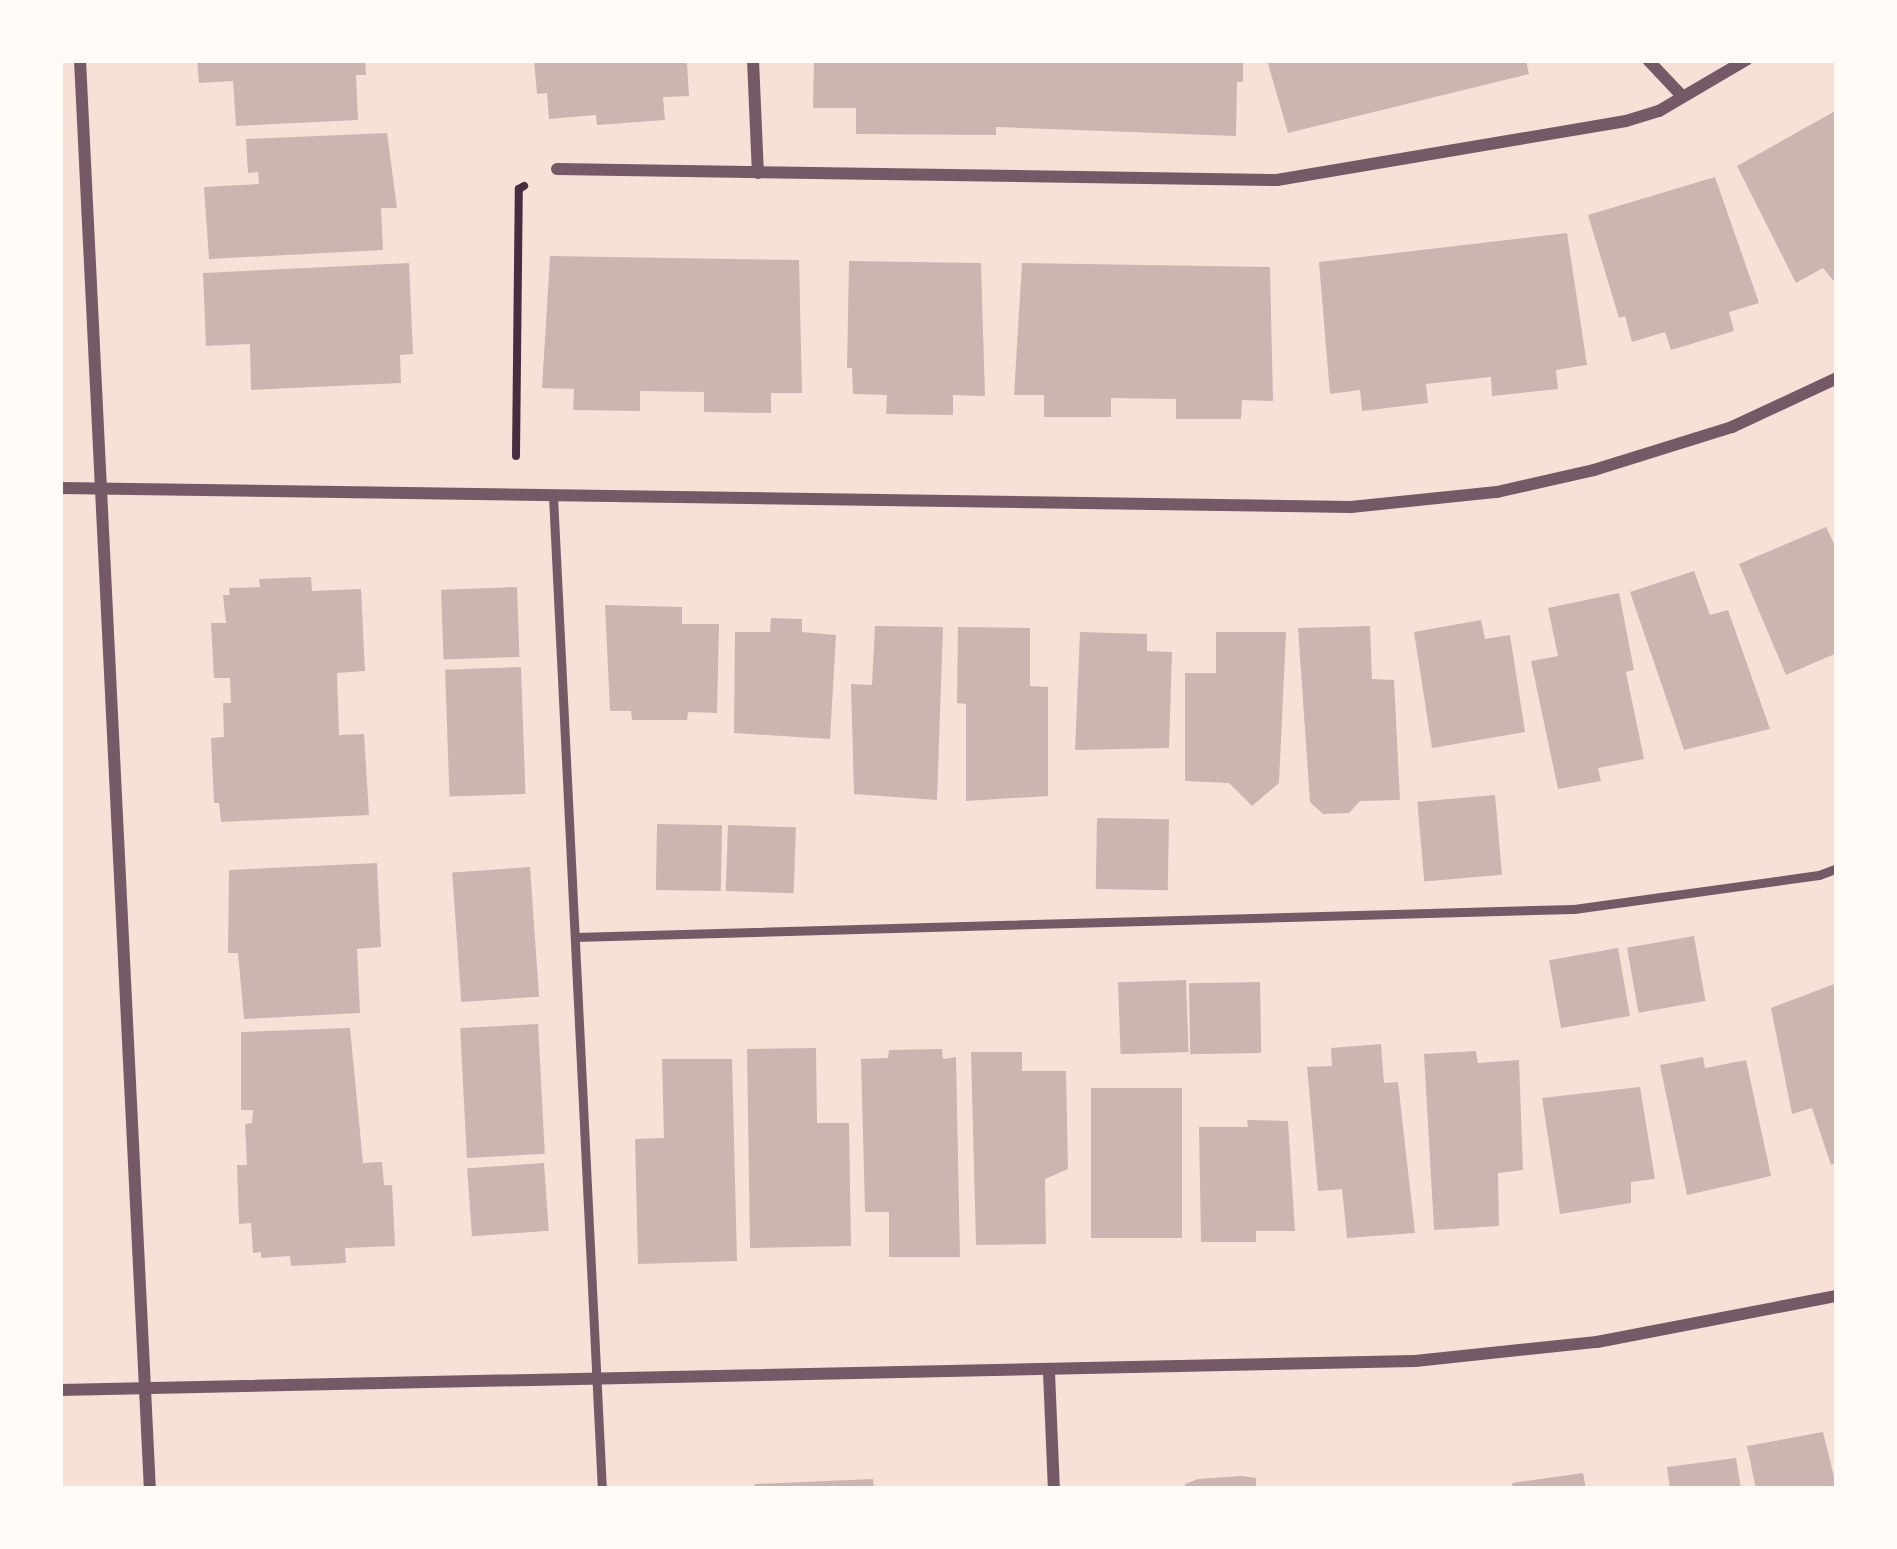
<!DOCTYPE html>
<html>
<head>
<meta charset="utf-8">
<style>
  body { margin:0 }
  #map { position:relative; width:1897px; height:1549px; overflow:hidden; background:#f7e1d7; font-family:"Roboto Condensed",sans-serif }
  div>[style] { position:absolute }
  .building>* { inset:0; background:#ccb4b1; transform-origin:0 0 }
  .path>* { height:8px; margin:-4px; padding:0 4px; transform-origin:4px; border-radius:4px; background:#4a2c40 }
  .service>* { height:9px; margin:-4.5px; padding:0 4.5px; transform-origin:4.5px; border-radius:4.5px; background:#755966 }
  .minor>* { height:12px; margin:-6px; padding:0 6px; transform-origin:6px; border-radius:6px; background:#755966 }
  span { translate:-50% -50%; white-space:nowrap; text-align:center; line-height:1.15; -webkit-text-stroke:9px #fffaf5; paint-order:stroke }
  .frame { position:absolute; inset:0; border:63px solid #fffaf5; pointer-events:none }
</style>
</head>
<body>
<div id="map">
  <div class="building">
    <div style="clip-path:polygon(197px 60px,365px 60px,366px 75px,356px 75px,358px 120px,236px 126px,233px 81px,199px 83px)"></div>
    <div style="clip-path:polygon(534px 60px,687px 63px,689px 96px,663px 97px,665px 120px,597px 125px,596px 115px,549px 119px,547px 93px,537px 94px)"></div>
    <div style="clip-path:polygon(814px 60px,1243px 60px,1243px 82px,1237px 82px,1236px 136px,996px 127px,996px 135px,856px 134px,856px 108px,813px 108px)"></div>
    <div style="clip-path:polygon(1267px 60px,1526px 60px,1529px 74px,1288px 133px)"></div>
    <div style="clip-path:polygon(1837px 110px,1837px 285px,1823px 268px,1796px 283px,1737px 166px)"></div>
    <div style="clip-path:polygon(387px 133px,397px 208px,381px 208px,383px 250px,209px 259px,204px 187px,259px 184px,258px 172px,248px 173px,246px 139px)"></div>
    <div style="clip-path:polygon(1715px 177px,1759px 303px,1729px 312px,1734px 331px,1671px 350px,1665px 332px,1632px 342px,1625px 316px,1619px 318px,1588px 215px)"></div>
    <div style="clip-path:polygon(1567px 233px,1587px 365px,1556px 370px,1558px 389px,1492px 396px,1491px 377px,1426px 384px,1428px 403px,1362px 411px,1360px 390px,1330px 394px,1319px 262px)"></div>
    <div style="clip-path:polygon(550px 256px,799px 260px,802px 393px,771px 393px,771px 413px,704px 412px,704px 392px,640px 391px,640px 411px,573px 410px,574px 389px,542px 388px)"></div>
    <div style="clip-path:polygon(849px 261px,981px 263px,985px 396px,953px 395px,953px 415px,886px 414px,887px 395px,853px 394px,852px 368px,847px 368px)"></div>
    <div style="clip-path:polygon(409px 263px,413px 354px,400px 355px,401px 383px,251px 390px,250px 344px,206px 346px,203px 273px)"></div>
    <div style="clip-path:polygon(1022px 263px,1270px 267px,1273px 401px,1242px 400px,1241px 419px,1176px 419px,1176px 399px,1111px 398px,1111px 417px,1044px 417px,1044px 395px,1014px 395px)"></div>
    <div style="clip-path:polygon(1826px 527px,1837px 550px,1837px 653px,1786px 675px,1739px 564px)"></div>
    <div style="clip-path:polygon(1694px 571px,1710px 615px,1728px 610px,1770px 729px,1684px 750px,1630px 592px)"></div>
    <div style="clip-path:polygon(311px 577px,312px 591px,361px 589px,365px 671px,337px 673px,339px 735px,364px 734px,369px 815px,221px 822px,219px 803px,214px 803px,211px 738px,224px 737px,223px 703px,231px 703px,230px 678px,214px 678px,211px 623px,226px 623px,223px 595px,230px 595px,229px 588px,260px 587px,259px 579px)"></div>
    <div style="left:517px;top:587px;width:70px;height:76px;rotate:88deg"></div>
    <div style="clip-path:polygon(1619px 593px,1634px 670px,1626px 672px,1644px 759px,1598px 768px,1601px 781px,1558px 789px,1531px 661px,1558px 656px,1548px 608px)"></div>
    <div style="clip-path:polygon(605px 605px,682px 607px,682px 624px,719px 624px,717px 713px,688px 712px,687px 720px,632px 720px,631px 711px,610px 711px)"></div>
    <div style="clip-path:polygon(771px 618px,802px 619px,802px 632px,836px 635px,830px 739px,734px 733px,735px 632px,770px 632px)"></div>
    <div style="clip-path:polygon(1481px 620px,1485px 639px,1510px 635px,1525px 732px,1432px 748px,1414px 632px)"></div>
    <div style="clip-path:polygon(875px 626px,943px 627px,937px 800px,854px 794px,851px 684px,872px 685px)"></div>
    <div style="clip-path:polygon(1370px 626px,1372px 679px,1394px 680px,1400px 800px,1360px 801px,1349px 813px,1323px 814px,1310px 802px,1298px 628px)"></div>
    <div style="clip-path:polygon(958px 627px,1030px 628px,1030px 686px,1048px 687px,1048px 796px,966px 801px,966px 704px,957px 703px)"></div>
    <div style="clip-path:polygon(1080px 632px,1147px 634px,1147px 651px,1172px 652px,1169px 748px,1075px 750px)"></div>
    <div style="clip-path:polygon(1216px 632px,1286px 632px,1279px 783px,1252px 806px,1229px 783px,1185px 781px,1185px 673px,1216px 673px)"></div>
    <div style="left:521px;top:667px;width:127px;height:76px;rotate:88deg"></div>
    <div style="left:1495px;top:795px;width:80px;height:78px;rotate:85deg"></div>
    <div style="left:1097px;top:818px;width:72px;height:71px;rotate:1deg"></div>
    <div style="left:657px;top:824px;width:65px;height:66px;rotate:1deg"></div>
    <div style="left:728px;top:825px;width:68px;height:66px;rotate:2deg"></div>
    <div style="clip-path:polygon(377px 863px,381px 947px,357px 949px,360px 1013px,244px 1019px,238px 953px,228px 953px,229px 870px)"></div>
    <div style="left:530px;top:867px;width:130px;height:78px;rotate:86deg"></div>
    <div style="left:1694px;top:936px;width:66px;height:68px;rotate:80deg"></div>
    <div style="left:1618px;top:948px;width:69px;height:70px;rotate:80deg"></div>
    <div style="left:1186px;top:980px;width:72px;height:68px;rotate:88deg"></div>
    <div style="left:1260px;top:982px;width:71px;height:71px;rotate:89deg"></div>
    <div style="clip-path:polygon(1837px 983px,1837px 1163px,1831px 1165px,1812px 1108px,1792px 1114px,1771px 1008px)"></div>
    <div style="left:538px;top:1024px;width:130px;height:78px;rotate:87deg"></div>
    <div style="clip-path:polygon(350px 1028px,363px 1163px,382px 1162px,384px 1185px,392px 1185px,395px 1246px,345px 1248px,346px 1263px,291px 1266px,290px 1256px,261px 1258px,261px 1252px,253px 1253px,251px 1223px,239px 1224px,237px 1165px,247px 1165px,245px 1124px,252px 1123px,253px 1110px,241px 1110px,241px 1032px)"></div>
    <div style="clip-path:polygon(1381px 1044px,1384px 1083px,1398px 1082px,1415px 1233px,1347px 1238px,1342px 1189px,1318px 1191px,1307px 1067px,1332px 1066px,1331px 1048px)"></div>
    <div style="clip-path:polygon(816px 1048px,817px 1123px,849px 1123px,851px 1246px,750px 1248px,747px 1049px)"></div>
    <div style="clip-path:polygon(942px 1049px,943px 1059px,956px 1057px,960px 1257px,889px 1257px,889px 1212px,865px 1212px,861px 1059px,888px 1058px,889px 1050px)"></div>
    <div style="clip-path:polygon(1476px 1051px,1478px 1063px,1519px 1060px,1523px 1170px,1498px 1173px,1499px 1226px,1434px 1230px,1424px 1054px)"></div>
    <div style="clip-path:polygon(971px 1052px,1022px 1052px,1022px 1071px,1066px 1071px,1068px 1169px,1045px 1179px,1046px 1244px,976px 1245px)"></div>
    <div style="clip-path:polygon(1703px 1057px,1705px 1068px,1746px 1060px,1771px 1176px,1687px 1195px,1660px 1065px)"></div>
    <div style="clip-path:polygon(662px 1059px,732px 1059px,737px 1261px,638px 1264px,635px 1139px,664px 1138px)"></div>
    <div style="clip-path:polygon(1640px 1087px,1655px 1179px,1631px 1182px,1631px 1203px,1560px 1214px,1542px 1098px)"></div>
    <div style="left:1091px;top:1088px;width:91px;height:150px"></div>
    <div style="clip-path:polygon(1247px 1120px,1288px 1121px,1295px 1231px,1256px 1231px,1256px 1242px,1201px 1242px,1199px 1127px,1248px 1127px)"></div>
    <div style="left:544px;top:1163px;width:68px;height:77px;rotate:86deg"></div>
    <div style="clip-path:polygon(1823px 1432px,1837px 1489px,1756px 1489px,1747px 1446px)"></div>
    <div style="clip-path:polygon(1736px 1458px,1741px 1489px,1670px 1489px,1667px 1467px)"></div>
    <div style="clip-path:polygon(1583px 1473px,1586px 1489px,1513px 1489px,1512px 1483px)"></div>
    <div style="clip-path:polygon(1241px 1476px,1256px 1478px,1256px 1489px,1185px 1489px,1185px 1484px,1198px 1479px)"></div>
    <div style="clip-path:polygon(873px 1479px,874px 1489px,755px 1489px,755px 1484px)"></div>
  </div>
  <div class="path">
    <div style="left:516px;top:456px;width:267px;rotate:-89.4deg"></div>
    <div style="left:519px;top:189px;width:6px;rotate:-31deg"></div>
  </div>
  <div class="service">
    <div style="left:553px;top:496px;width:994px;rotate:87.18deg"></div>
    <div style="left:575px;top:937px;width:999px;rotate:-1.61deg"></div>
    <div style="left:1574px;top:909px;width:247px;rotate:-7.9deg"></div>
    <div style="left:1819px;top:875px;width:19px;rotate:-21deg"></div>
  </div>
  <div class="minor">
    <div style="left:80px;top:60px;width:1431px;rotate:87.2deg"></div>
    <div style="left:753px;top:60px;width:113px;rotate:87.5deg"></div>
    <div style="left:1648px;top:60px;width:50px;rotate:46.6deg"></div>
    <div style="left:557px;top:169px;width:720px;rotate:0.88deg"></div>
    <div style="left:1277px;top:180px;width:354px;rotate:-9.6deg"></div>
    <div style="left:1626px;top:121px;width:34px;rotate:-17deg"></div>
    <div style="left:1659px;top:111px;width:101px;rotate:-30.4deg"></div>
    <div style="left:60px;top:488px;width:1291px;rotate:0.84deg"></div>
    <div style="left:1351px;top:507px;width:147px;rotate:-5.9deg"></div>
    <div style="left:1497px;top:492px;width:99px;rotate:-12.8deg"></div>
    <div style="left:1594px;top:470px;width:145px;rotate:-17.3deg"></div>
    <div style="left:1732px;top:427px;width:116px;rotate:-25deg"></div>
    <div style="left:1049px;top:1372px;width:117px;rotate:87.6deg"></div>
    <div style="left:60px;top:1390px;width:1355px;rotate:-1.23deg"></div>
    <div style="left:1415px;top:1361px;width:183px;rotate:-6deg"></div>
    <div style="left:1597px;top:1342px;width:244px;rotate:-10.9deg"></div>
  </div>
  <div class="frame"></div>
</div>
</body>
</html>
